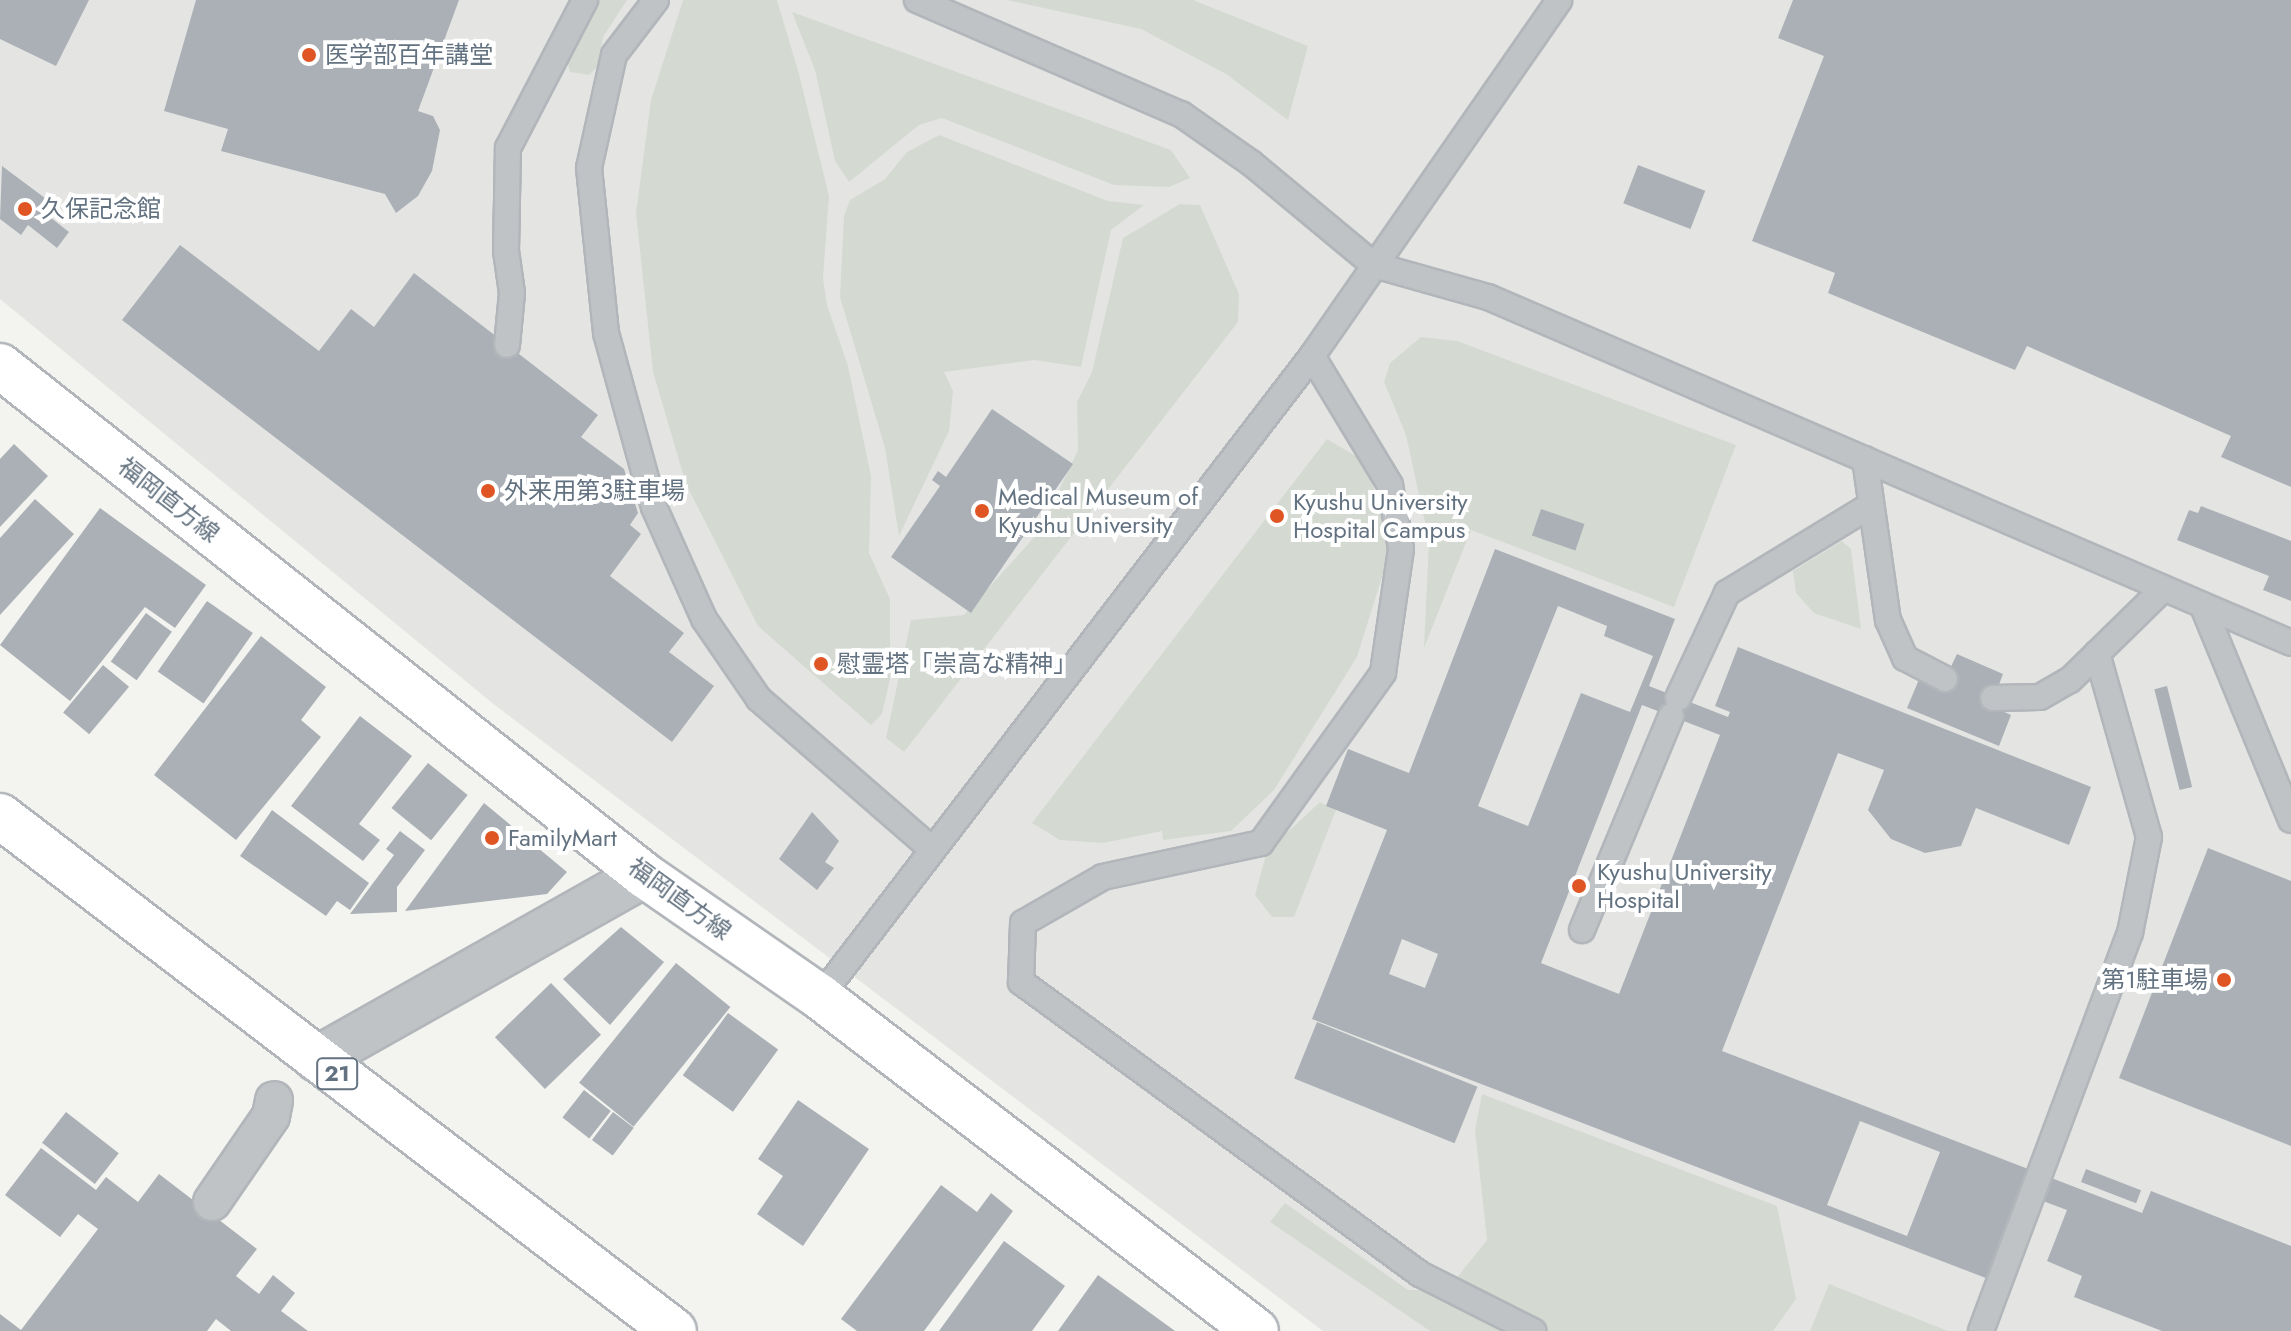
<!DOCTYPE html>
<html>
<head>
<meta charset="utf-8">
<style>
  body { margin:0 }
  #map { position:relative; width:2291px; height:1331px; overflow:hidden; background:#f3f4ef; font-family:Jost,"Noto Sans JP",sans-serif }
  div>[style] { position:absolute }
  .built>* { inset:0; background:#e4e5e3 }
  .green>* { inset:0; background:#d4dad1 }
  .building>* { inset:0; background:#aab0b5; transform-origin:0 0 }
  .roads { filter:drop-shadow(2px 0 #b2b6ba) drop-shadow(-2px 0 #b2b6ba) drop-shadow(0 2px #b2b6ba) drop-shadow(0 -2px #b2b6ba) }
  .service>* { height:24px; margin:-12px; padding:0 12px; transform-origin:12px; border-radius:12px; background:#bfc3c6 }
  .pedestrian>* { height:36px; margin:-18px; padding:0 18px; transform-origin:18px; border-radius:18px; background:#bfc3c6 }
  .minor>* { height:44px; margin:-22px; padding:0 22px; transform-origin:22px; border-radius:22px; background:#bfc3c6 }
  .primary>* { height:44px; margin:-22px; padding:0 22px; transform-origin:22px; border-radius:22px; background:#fff }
  .dots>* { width:22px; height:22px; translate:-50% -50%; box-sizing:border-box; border:4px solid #fff; border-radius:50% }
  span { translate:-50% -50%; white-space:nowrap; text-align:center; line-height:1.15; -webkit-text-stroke:8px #fff; paint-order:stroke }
  .shield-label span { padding:2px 6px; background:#fff; border:2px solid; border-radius:6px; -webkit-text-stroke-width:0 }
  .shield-label { font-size:22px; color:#637280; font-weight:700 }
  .poi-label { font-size:24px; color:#637280 }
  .left { translate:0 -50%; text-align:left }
  .right { translate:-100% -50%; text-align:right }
  .street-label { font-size:24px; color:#637280 }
</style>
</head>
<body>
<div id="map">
  <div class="built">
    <div style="clip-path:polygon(0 0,2291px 0,2291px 1331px,1323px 1331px,496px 706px,0 299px)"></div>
  </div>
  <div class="green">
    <div style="clip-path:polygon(600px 0,627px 0,603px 37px,597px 67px,589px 75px,570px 72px,567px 60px)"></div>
    <div style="clip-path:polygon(683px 0,777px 0,799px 74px,829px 196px,823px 278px,827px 305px,848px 366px,871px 476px,869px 553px,890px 599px,890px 679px,882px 714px,871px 725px,758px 626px,686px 484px,653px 372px,636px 213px,651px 100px)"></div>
    <div style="clip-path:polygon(1007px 0,1193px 0,1308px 46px,1288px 120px,1226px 74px,1141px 29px)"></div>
    <div style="clip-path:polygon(792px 12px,1171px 150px,1190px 178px,1169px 187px,1114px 185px,942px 118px,919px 125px,849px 182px,835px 161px,815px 70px)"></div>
    <div style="clip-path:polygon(939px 135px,1108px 201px,1144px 205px,1111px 230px,1081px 367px,1035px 360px,944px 372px,953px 391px,949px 431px,899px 536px,885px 448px,840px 297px,844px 216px,850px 200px,885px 179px,907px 152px)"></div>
    <div style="clip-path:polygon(1180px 204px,1200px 205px,1239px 294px,1238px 322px,904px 752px,886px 738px,911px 620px,964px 615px,1039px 532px,1078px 450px,1077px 402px,1092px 372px,1123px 238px)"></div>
    <div style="clip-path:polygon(1421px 337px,1457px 341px,1736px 445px,1674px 607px,1471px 530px,1424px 648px,1429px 541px,1406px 435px,1384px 382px,1390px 363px)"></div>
    <div style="clip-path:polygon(1327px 439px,1366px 462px,1391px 548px,1357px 657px,1274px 790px,1231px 831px,1163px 840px,1162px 831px,1103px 843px,1060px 840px,1032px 823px)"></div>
    <div style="clip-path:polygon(1842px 541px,1851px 549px,1861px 629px,1814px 613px,1796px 593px,1793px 571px)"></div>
    <div style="clip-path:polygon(1320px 802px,1336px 810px,1294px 917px,1272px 917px,1255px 895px,1267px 851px)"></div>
    <div style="clip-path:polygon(1482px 1094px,1777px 1206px,1796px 1299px,1773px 1331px,1430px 1331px,1270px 1222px,1285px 1203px,1408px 1290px,1447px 1290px,1487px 1240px,1475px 1130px)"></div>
    <div style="clip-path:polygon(1829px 1284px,1948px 1331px,1810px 1331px)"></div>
  </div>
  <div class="building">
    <div style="clip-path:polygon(0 0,89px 0,56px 66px,0 39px)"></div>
    <div style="clip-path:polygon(196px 0,459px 0,418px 111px,433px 116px,440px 130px,432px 171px,418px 196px,396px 213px,385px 194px,221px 151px,228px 129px,164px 111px)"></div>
    <div style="clip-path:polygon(1793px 0,2291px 0,2291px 487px,2221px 457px,2231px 436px,2027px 346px,2015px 370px,1828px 293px,1835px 273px,1752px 241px,1824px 56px,1778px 38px)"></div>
    <div style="left:1638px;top:165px;width:72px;height:41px;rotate:21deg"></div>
    <div style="clip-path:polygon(2px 166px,53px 204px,46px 214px,69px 232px,57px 248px,28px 225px,21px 235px,0 219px)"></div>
    <div style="clip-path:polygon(180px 245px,319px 351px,351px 309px,374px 327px,414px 273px,598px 415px,581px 437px,624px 469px,638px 513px,630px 525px,641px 534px,610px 576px,684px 633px,669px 652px,714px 686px,672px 742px,122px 320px)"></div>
    <div style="clip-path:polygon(992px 409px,1073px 464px,971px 613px,891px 557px,940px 486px,932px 480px,938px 471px,946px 477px)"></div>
    <div style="clip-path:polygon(14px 444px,48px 476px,0 527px,0 459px)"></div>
    <div style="clip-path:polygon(35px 499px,74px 534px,0 615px,0 538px)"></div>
    <div style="clip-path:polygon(2201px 506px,2291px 541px,2291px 601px,2263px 590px,2269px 576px,2177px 540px,2189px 510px,2198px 513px)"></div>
    <div style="clip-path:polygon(100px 508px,206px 585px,175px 628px,145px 607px,70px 701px,0 645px)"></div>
    <div style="left:1541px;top:509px;width:46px;height:28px;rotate:19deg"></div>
    <div style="clip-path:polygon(evenodd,1495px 549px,1675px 619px,1649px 686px,1728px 717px,1730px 712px,1715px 706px,1738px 647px,2091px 787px,2069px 845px,1976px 808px,1961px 846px,1925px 853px,1891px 839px,1868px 810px,1884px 770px,1838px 753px,1722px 1051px,2142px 1213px,2151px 1191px,2291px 1246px,2291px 1331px,2162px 1331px,2074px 1297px,2082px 1276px,2047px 1261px,2067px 1210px,2024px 1194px,1991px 1280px,1312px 1019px,1387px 830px,1326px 806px,1348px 749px,1409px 773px,1495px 549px,1558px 606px,1607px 626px,1604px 636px,1653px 656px,1630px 712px,1581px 693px,1528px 826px,1478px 806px,1558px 606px,1495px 549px,1642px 705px,1720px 735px,1619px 994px,1541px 963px,1642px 705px,1495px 549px,1402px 939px,1438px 954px,1425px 988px,1389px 974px,1402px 939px,1495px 549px,1860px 1121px,1940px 1152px,1907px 1236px,1827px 1205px,1860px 1121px)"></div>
    <div style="left:207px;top:601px;width:56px;height:86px;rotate:35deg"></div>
    <div style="left:146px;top:613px;width:32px;height:60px;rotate:36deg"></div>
    <div style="clip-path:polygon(261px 636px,326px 687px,301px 720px,321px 737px,236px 840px,154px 775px)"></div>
    <div style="clip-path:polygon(1957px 654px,2003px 674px,1991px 706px,2011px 715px,1999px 746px,1907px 708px,1920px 677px,1945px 679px)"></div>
    <div style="left:103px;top:665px;width:34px;height:62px;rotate:40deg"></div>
    <div style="left:2167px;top:686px;width:104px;height:13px;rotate:76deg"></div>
    <div style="clip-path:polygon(360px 716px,412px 756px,359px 824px,380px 840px,363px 861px,291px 806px)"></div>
    <div style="left:428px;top:763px;width:51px;height:58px;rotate:39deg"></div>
    <div style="clip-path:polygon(484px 803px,567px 872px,547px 894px,405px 911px)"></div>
    <div style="clip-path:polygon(272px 810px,369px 883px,350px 910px,337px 901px,326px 916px,240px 856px)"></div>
    <div style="clip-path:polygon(812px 812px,839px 841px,825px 862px,834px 868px,817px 890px,779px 859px)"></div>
    <div style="clip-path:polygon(400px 831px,425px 850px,397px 887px,397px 912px,350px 914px,394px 855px,386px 849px)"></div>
    <div style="clip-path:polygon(2208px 848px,2291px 881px,2291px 1146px,2119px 1078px)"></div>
    <div style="clip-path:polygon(621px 927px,664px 962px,610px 1025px,563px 979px)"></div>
    <div style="left:676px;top:963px;width:70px;height:154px;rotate:39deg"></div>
    <div style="left:551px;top:983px;width:72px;height:78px;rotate:46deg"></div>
    <div style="left:728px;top:1013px;width:62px;height:77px;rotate:36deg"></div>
    <div style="left:1317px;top:1022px;width:173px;height:61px;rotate:22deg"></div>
    <div style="left:584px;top:1090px;width:34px;height:35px;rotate:38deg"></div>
    <div style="clip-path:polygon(798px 1100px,869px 1149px,803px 1246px,757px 1214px,783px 1176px,758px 1159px)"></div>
    <div style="left:66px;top:1112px;width:67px;height:39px;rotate:38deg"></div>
    <div style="left:613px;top:1112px;width:26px;height:35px;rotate:37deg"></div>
    <div style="clip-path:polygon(41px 1148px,96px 1190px,106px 1177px,138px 1202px,159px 1174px,257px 1249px,236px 1276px,259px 1294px,273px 1275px,295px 1293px,281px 1311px,308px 1331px,231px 1331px,216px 1319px,207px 1331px,0 1331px,0 1314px,21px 1330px,98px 1229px,78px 1214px,60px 1237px,5px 1195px)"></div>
    <div style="left:2086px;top:1169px;width:59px;height:14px;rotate:21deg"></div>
    <div style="clip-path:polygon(941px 1185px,977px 1212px,991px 1193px,1013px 1211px,924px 1331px,857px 1331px,841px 1319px)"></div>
    <div style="clip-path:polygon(1004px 1241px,1065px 1286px,1032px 1331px,939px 1331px)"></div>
    <div style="clip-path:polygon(1098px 1275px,1175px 1331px,1058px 1331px)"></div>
  </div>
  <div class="roads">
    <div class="service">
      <div style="left:656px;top:0;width:69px;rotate:127.4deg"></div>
      <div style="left:614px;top:55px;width:116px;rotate:102.5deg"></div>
      <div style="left:589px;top:168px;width:166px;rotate:84.1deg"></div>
      <div style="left:606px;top:333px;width:180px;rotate:74.6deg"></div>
      <div style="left:654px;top:507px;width:123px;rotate:65.9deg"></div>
      <div style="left:704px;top:619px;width:97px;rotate:55.5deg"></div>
      <div style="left:759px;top:699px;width:230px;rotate:41deg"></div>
      <div style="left:917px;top:0;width:288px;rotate:23.4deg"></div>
      <div style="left:1181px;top:114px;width:85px;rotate:35deg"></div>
      <div style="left:1251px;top:163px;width:160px;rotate:39.7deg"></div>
      <div style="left:1374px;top:265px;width:118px;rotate:15.7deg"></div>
      <div style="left:1488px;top:297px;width:874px;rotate:23.31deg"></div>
      <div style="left:507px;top:345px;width:52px;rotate:-84.5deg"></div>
      <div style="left:512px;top:293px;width:42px;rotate:-98.1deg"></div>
      <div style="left:506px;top:251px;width:103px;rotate:-88.9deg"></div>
      <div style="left:508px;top:148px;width:167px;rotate:-62.5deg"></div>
      <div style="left:1312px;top:356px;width:151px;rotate:58.8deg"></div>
      <div style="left:1390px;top:485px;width:65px;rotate:80.2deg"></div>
      <div style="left:1401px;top:549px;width:125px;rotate:98.3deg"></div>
      <div style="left:1383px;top:673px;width:209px;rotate:125.7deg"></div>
      <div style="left:1261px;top:843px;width:162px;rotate:167.9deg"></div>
      <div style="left:1103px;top:877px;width:92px;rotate:150.1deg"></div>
      <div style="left:1023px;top:923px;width:59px;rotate:91.9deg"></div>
      <div style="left:1021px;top:982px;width:494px;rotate:36.2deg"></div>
      <div style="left:1420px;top:1274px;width:127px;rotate:26.8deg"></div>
      <div style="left:1865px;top:459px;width:163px;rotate:81.9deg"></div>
      <div style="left:1888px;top:620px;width:42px;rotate:65.9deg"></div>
      <div style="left:1905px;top:658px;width:45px;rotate:27.7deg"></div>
      <div style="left:2204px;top:609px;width:228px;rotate:67.6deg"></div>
      <div style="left:1678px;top:698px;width:116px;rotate:-65deg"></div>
      <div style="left:1727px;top:593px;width:165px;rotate:-31.4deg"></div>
      <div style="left:1993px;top:698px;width:47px;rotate:-1.2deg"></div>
      <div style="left:2040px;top:697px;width:34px;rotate:-30deg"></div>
      <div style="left:2070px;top:680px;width:129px;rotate:-44.4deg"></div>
      <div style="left:1582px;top:930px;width:232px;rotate:-67.4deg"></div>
      <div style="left:820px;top:997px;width:808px;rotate:-52.49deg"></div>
      <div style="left:1312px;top:356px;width:433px;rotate:-55.2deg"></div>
      <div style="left:1981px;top:1331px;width:425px;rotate:-69.5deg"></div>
      <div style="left:2130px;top:933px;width:98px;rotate:-78.8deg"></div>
      <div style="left:2149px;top:837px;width:191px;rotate:-105.8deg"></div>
    </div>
    <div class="pedestrian">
      <div style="left:212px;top:1202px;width:104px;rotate:-55.5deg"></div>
      <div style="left:271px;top:1116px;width:16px;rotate:-79deg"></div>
    </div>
    <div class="minor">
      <div style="left:317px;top:1059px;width:375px;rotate:-29.4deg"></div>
    </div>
    <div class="primary">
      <div style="left:0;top:366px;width:821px;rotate:38.32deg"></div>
      <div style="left:644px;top:875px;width:214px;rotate:34.7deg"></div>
      <div style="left:820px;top:997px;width:549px;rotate:37.45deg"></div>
      <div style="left:0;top:816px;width:848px;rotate:37.38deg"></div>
    </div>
  </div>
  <div class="dots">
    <div style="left:309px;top:55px;background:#df5624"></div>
    <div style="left:25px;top:209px;background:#df5624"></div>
    <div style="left:488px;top:491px;background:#df5624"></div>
    <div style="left:982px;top:511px;background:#df5624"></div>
    <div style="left:1277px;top:516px;background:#df5624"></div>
    <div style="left:821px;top:664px;background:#df5624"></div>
    <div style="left:492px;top:838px;background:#df5624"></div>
    <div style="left:1579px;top:886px;background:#df5624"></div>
    <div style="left:2224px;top:980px;background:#df5624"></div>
  </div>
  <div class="shield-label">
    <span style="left:337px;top:1074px">21</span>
  </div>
  <div class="poi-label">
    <span class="left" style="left:325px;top:55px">医学部百年講堂</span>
    <span class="left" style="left:41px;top:209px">久保記念館</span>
    <span class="left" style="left:504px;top:491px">外来用第3駐車場</span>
    <span class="left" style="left:998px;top:511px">Medical Museum of<br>Kyushu University</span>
    <span class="left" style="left:1293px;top:516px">Kyushu University<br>Hospital Campus</span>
    <span class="left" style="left:837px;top:664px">慰霊塔「崇高な精神」</span>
    <span class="left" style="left:508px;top:838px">FamilyMart</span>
    <span class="left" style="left:1597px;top:886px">Kyushu University<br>Hospital</span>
    <span class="right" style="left:2208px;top:980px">第1駐車場</span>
  </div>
  <div class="street-label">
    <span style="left:169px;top:500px;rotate:38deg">福岡直方線</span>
    <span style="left:680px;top:899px;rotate:36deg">福岡直方線</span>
  </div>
</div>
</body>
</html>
